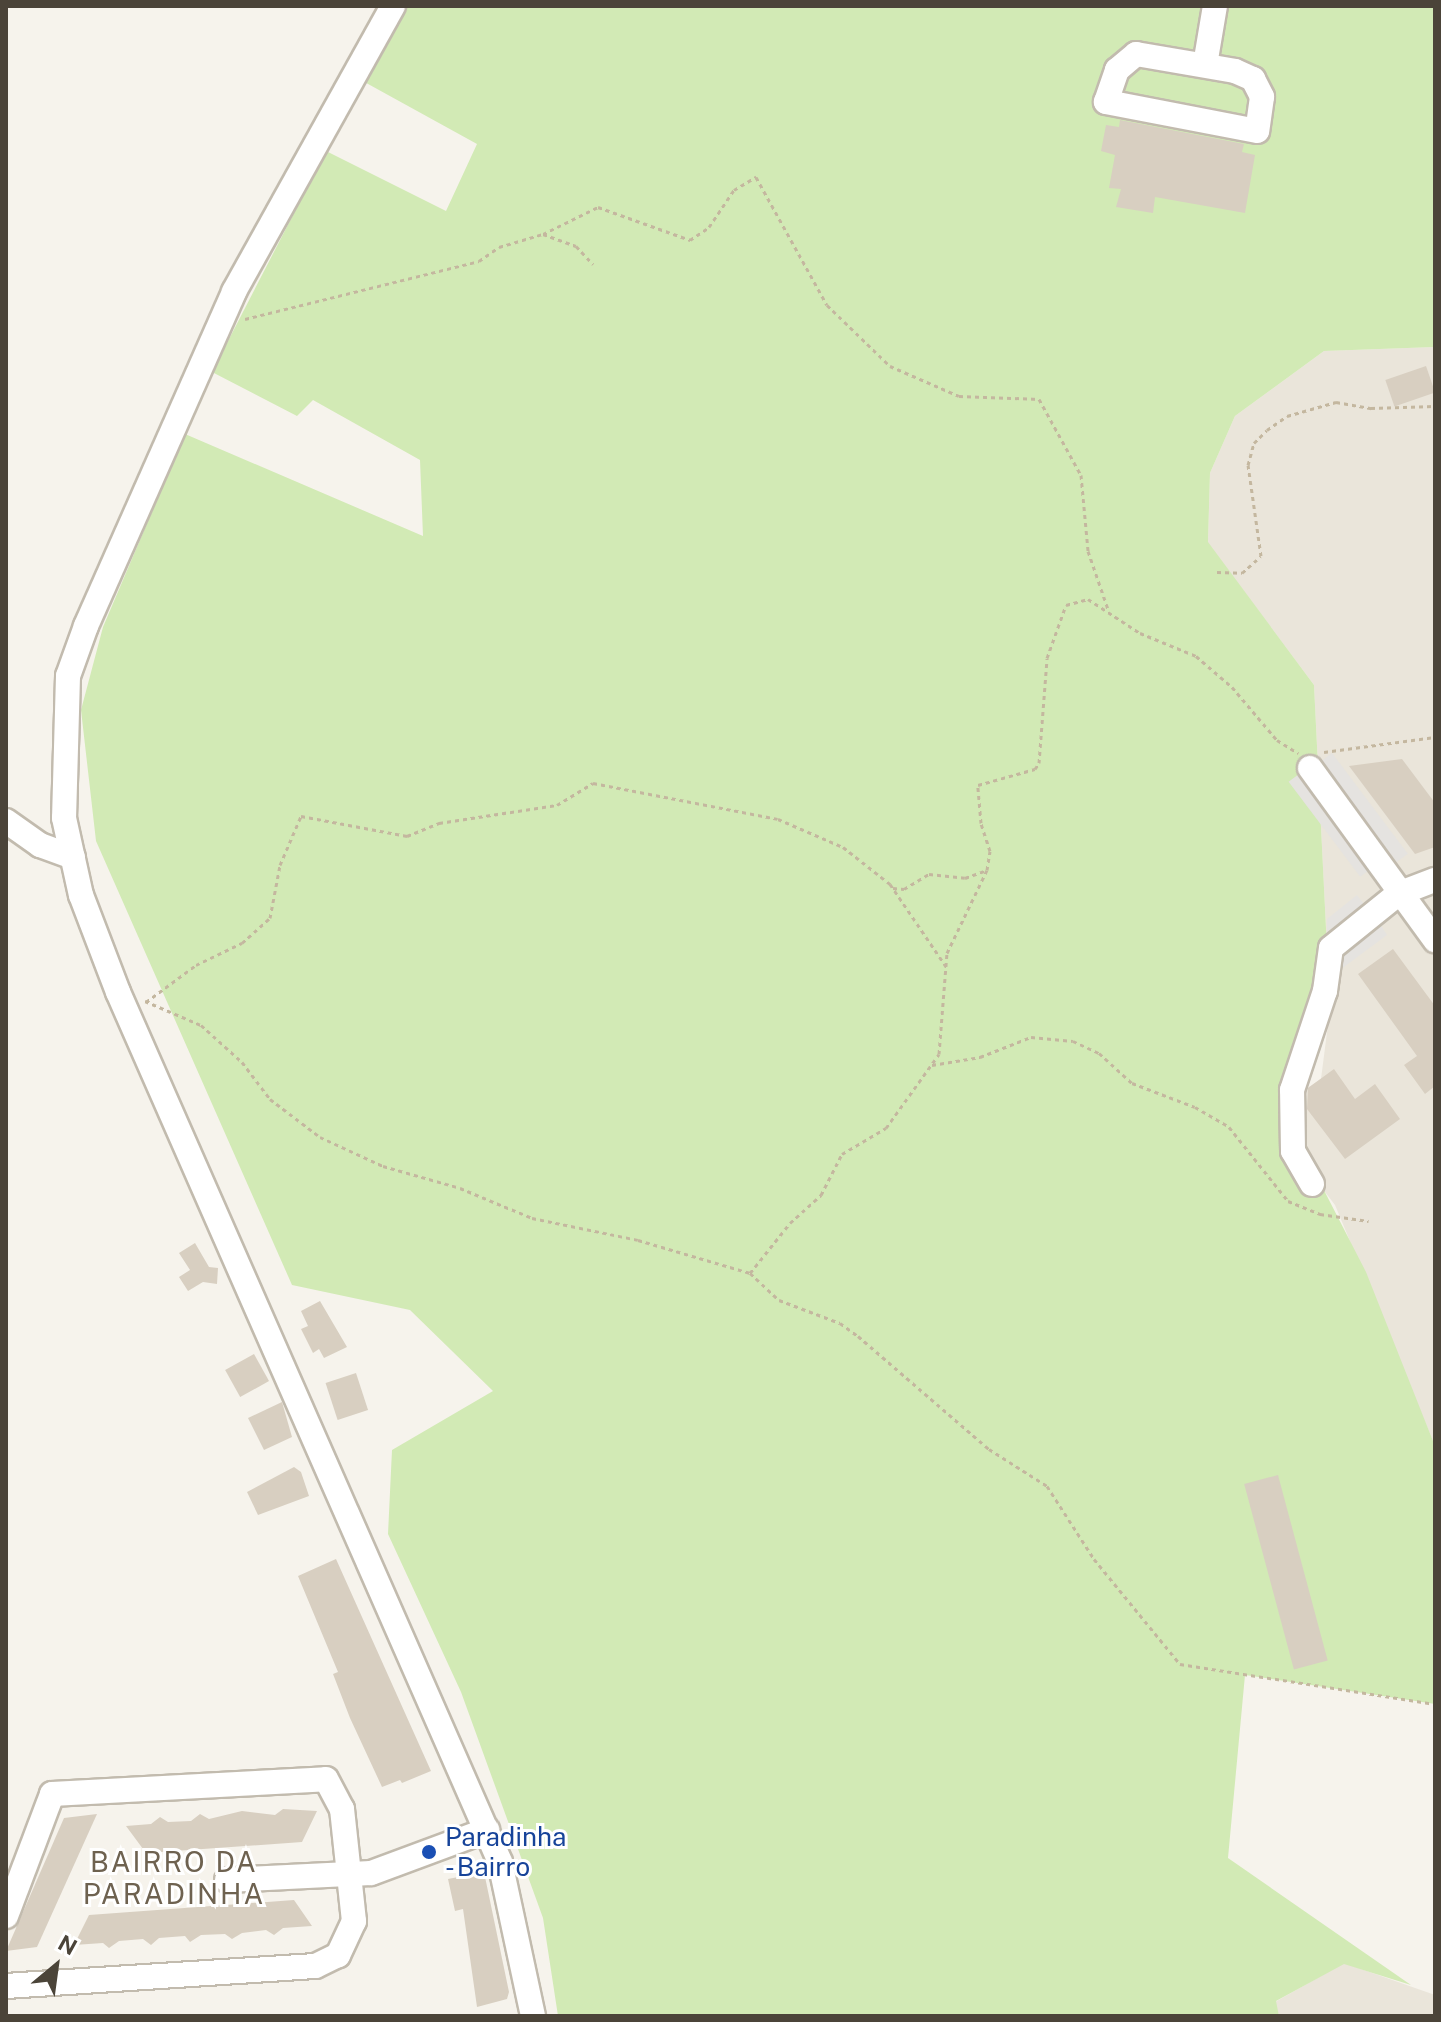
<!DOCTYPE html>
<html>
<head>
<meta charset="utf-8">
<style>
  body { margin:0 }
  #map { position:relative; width:1441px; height:2022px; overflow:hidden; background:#f6f3ec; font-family:"Public Sans",sans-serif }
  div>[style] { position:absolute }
  .residential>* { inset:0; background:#eae5da }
  .green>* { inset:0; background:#d2eab5 }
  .parking>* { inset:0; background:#e5e3e0; transform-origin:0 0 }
  .building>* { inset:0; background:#d8cfc1; transform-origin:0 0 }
  .path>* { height:3px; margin-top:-1.5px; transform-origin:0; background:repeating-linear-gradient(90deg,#c4b79f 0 4px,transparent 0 8px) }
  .roads { filter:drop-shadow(2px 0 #c2bbae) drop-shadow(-2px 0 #c2bbae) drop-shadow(0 2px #c2bbae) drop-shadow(0 -2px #c2bbae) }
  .minor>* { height:24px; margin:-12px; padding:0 12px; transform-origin:12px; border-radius:12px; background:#fff }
  .dots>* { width:22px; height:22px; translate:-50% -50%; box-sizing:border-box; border:4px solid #fff; border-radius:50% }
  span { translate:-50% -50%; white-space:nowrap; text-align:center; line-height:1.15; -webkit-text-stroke:6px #fff; paint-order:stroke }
  .transit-label { font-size:26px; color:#164399 }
  .left { translate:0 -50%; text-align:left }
  .neighbourhood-label { font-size:28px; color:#6e6250; letter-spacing:2px }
  .frame { position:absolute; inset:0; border:8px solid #4b4439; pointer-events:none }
  .north { position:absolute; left:16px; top:1926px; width:80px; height:80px; -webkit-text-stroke:6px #fff; paint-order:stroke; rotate:29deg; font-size:22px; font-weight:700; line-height:32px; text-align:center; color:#4b4439 }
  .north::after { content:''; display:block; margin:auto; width:28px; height:36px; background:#4b4439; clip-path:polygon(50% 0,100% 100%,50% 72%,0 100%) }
</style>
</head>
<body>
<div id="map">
  <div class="residential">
    <div style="clip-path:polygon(1435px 347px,1435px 1446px,1335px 1205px,1266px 1115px,1321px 1079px,1330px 1009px,1314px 685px,1208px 543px,1210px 473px,1235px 416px,1324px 351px)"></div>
    <div style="clip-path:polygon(1344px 1963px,1435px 1995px,1435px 2016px,1279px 2016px,1275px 2002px)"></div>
  </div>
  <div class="green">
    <div style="clip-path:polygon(401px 6px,1435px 6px,1435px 347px,1324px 351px,1235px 416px,1210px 473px,1208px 542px,1314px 685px,1330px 1009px,1293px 1130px,1366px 1272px,1435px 1446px,1435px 1704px,1245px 1675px,1228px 1858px,1411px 1985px,1344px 1964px,1276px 2001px,1279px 2016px,558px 2016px,543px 1918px,461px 1692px,388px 1534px,392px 1450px,493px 1391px,410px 1310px,292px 1285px,96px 841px,81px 710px,103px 627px,185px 434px,423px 536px,420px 460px,313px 400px,297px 416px,212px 372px,326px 151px,446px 211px,477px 144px,359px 79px)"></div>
  </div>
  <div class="parking">
    <div style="left:1332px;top:753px;width:126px;height:14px;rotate:53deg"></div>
    <div style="left:1299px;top:774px;width:119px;height:13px;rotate:53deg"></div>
    <div style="clip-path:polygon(1357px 895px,1364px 904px,1327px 932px,1327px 919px)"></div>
    <div style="clip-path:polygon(1380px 924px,1387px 935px,1329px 978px,1328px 963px)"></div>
  </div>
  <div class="building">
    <div style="clip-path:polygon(1120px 120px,1244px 144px,1242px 152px,1255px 155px,1245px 213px,1155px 197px,1153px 213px,1116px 207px,1121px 189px,1109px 188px,1115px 155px,1101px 151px,1106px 125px,1119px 127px)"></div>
    <div style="left:1426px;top:366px;width:28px;height:43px;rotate:71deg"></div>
    <div style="clip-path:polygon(1402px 759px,1435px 803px,1435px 847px,1415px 854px,1349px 766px)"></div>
    <div style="clip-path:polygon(1393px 949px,1435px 1006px,1435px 1086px,1425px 1094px,1404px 1065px,1417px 1056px,1358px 974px)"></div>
    <div style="clip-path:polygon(1334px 1069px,1355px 1099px,1375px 1084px,1400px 1119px,1345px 1159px,1307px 1109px,1308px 1088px)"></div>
    <div style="clip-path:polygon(195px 1243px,209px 1267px,218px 1268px,217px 1284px,203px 1282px,188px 1291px,179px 1277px,190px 1270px,179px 1253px)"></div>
    <div style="clip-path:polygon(320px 1301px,347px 1347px,324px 1358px,319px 1349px,313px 1353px,301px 1329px,308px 1326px,301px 1311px)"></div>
    <div style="left:254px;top:1354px;width:31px;height:33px;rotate:61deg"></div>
    <div style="left:356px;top:1373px;width:39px;height:32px;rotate:72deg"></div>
    <div style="clip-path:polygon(282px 1402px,292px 1437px,264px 1450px,248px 1418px)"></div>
    <div style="clip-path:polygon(294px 1467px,301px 1472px,309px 1496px,258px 1515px,247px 1492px)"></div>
    <div style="left:1278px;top:1475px;width:192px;height:35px;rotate:75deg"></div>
    <div style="clip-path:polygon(336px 1559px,431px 1771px,402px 1783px,400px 1780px,382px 1787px,350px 1718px,333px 1674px,338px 1672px,298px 1576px)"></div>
    <div style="clip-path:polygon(283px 1809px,317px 1811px,302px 1842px,146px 1853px,126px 1826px,151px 1824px,160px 1817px,168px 1822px,191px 1821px,200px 1814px,209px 1819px,242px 1811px,275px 1815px)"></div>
    <div style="clip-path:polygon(97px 1814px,37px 1947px,6px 1951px,64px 1818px)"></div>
    <div style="clip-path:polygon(484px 1872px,509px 1992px,507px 1999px,477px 2007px,463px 1909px,455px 1911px,448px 1879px)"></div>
    <div style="clip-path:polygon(294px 1900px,312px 1926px,283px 1928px,274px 1935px,266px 1930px,242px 1933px,232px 1939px,225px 1934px,201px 1935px,190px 1942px,185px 1936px,159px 1938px,151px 1945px,143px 1939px,119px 1941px,109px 1948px,103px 1943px,74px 1945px,89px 1915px)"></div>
  </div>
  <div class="path">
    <div style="left:543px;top:234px;width:35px;rotate:20deg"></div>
    <div style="left:576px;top:246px;width:25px;rotate:47deg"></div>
    <div style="left:245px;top:319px;width:241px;rotate:-13.9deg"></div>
    <div style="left:479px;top:261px;width:24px;rotate:-35deg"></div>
    <div style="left:499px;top:247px;width:46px;rotate:-16.5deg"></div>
    <div style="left:543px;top:234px;width:61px;rotate:-26.1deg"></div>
    <div style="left:598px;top:207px;width:98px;rotate:19.7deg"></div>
    <div style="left:690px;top:240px;width:23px;rotate:-34deg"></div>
    <div style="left:709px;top:227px;width:45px;rotate:-56deg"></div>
    <div style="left:734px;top:190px;width:26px;rotate:-31deg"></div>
    <div style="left:756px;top:177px;width:146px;rotate:61deg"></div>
    <div style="left:827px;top:305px;width:88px;rotate:44.1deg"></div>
    <div style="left:890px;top:366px;width:75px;rotate:23.5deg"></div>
    <div style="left:959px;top:396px;width:80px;rotate:2.1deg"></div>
    <div style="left:1039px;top:399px;width:87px;rotate:61.1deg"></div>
    <div style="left:1081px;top:475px;width:76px;rotate:84.7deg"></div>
    <div style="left:1088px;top:551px;width:61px;rotate:71deg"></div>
    <div style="left:1217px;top:572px;width:25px;rotate:2deg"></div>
    <div style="left:1242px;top:573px;width:25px;rotate:-42deg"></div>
    <div style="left:1261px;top:556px;width:92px;rotate:-98.1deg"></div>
    <div style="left:1248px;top:465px;width:23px;rotate:-75deg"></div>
    <div style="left:1254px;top:443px;width:18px;rotate:-45deg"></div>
    <div style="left:1267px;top:430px;width:24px;rotate:-35deg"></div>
    <div style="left:1287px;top:416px;width:51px;rotate:-15.9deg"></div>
    <div style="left:1336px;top:402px;width:36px;rotate:10deg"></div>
    <div style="left:1371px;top:408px;width:64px;rotate:-1.8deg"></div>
    <div style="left:1324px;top:752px;width:112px;rotate:-7.7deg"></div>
    <div style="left:893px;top:888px;width:11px;rotate:5deg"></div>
    <div style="left:904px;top:889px;width:29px;rotate:-31deg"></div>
    <div style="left:929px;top:874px;width:36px;rotate:6deg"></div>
    <div style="left:965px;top:878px;width:23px;rotate:-20deg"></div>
    <div style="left:145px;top:1001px;width:61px;rotate:23.2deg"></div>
    <div style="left:201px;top:1025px;width:55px;rotate:42.1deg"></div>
    <div style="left:242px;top:1062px;width:46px;rotate:52.9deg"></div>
    <div style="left:270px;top:1099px;width:63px;rotate:37.2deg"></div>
    <div style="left:320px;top:1137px;width:69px;rotate:24.7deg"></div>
    <div style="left:383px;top:1166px;width:80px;rotate:15.9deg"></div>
    <div style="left:460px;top:1188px;width:78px;rotate:22.6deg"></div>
    <div style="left:532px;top:1218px;width:108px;rotate:11.7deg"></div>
    <div style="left:638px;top:1240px;width:117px;rotate:16.4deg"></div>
    <div style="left:750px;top:1273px;width:64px;rotate:-51.3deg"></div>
    <div style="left:790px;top:1223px;width:42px;rotate:-42.1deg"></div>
    <div style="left:821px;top:1195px;width:46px;rotate:-62.9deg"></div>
    <div style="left:842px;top:1154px;width:51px;rotate:-30.6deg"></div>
    <div style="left:886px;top:1128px;width:91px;rotate:-54.4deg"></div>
    <div style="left:939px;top:1054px;width:101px;rotate:-85.5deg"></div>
    <div style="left:947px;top:953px;width:92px;rotate:-64.3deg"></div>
    <div style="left:987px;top:870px;width:19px;rotate:-81deg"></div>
    <div style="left:990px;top:851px;width:29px;rotate:-108deg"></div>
    <div style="left:981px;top:823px;width:38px;rotate:-95deg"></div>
    <div style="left:978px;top:785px;width:59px;rotate:-15.7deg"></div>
    <div style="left:1035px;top:769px;width:7px;rotate:-56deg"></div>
    <div style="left:1039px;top:763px;width:105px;rotate:-85.6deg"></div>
    <div style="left:1047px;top:658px;width:56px;rotate:-70.3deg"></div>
    <div style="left:1066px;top:605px;width:23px;rotate:-15deg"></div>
    <div style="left:1088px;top:599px;width:62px;rotate:33.2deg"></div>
    <div style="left:1140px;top:633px;width:61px;rotate:22.3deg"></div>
    <div style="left:1196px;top:656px;width:48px;rotate:40.7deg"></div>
    <div style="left:1232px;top:687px;width:70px;rotate:49.7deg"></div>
    <div style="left:1277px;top:740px;width:25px;rotate:32deg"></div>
    <div style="left:146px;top:1002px;width:62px;rotate:-36.5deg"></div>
    <div style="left:196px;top:965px;width:51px;rotate:-25.6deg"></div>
    <div style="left:242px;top:943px;width:38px;rotate:-42deg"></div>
    <div style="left:270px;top:918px;width:54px;rotate:-79.3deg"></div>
    <div style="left:280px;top:865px;width:53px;rotate:-66.8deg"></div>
    <div style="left:301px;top:816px;width:108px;rotate:10.7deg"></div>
    <div style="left:407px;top:836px;width:35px;rotate:-22deg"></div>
    <div style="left:439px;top:823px;width:119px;rotate:-8.7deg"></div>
    <div style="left:557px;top:805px;width:42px;rotate:-31.4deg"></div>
    <div style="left:593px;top:783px;width:188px;rotate:11deg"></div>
    <div style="left:778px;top:819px;width:71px;rotate:23.3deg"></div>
    <div style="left:843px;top:847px;width:60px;rotate:38.2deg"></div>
    <div style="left:890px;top:884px;width:102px;rotate:55.8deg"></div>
    <div style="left:932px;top:1065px;width:49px;rotate:-9.5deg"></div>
    <div style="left:980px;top:1057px;width:55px;rotate:-21.4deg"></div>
    <div style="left:1031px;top:1037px;width:42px;rotate:5.4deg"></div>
    <div style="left:1073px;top:1041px;width:29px;rotate:25deg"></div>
    <div style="left:1099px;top:1053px;width:45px;rotate:42.3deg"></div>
    <div style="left:1132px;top:1083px;width:67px;rotate:20.9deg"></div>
    <div style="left:1195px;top:1107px;width:39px;rotate:30deg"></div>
    <div style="left:1229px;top:1127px;width:95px;rotate:51.4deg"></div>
    <div style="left:1288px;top:1201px;width:35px;rotate:22deg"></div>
    <div style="left:1320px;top:1214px;width:49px;rotate:8.1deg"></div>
    <div style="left:750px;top:1273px;width:40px;rotate:43deg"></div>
    <div style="left:779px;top:1300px;width:65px;rotate:20.7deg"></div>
    <div style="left:840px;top:1323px;width:22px;rotate:36deg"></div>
    <div style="left:858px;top:1336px;width:173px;rotate:40.8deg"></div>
    <div style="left:989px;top:1449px;width:69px;rotate:32.5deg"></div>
    <div style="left:1047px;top:1486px;width:87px;rotate:57.2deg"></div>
    <div style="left:1094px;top:1559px;width:136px;rotate:50.7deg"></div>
    <div style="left:1180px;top:1664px;width:258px;rotate:8.9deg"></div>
  </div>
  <div class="roads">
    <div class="minor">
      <div style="left:393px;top:6px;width:327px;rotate:119.1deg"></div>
      <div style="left:234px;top:292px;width:365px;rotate:113.9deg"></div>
      <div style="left:86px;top:626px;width:53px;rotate:109.8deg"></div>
      <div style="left:68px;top:676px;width:142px;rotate:91.6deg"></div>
      <div style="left:64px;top:818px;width:79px;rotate:77.6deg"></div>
      <div style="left:81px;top:895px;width:104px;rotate:69.1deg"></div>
      <div style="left:118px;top:992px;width:950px;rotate:66.29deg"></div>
      <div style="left:500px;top:1862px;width:157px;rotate:77.9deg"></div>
      <div style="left:1136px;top:54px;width:100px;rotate:9.7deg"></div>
      <div style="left:1235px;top:71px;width:20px;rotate:24deg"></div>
      <div style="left:1253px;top:79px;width:20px;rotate:63deg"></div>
      <div style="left:1262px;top:97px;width:34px;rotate:98deg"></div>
      <div style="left:1257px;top:131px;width:154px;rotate:-169.1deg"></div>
      <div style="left:1106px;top:102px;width:34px;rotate:-71deg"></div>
      <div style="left:1117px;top:70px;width:25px;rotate:-40deg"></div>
      <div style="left:1205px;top:65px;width:60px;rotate:-80.4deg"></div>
      <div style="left:1310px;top:768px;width:213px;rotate:54deg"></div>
      <div style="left:6px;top:821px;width:42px;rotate:35.2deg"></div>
      <div style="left:40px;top:845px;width:35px;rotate:20deg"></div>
      <div style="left:1312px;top:1184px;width:38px;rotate:-120deg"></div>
      <div style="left:1293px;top:1151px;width:61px;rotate:-90.9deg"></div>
      <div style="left:1292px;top:1090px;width:104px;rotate:-71.6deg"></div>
      <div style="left:1325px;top:991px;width:43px;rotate:-82.1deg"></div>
      <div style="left:1331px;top:948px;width:86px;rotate:-38.9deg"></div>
      <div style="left:1398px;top:894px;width:40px;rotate:-21deg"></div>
      <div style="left:227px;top:1880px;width:144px;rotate:-2.8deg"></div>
      <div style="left:371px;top:1873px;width:124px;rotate:-20.3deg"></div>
      <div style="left:6px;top:1916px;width:130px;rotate:-69.3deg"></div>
      <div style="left:52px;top:1794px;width:274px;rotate:-3.1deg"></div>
      <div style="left:326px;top:1779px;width:34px;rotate:62deg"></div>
      <div style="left:342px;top:1809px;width:113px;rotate:83.9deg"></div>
      <div style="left:354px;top:1921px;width:38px;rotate:115deg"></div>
      <div style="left:338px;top:1955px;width:25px;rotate:154deg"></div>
      <div style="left:315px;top:1966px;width:310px;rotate:176.3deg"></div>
    </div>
  </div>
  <div class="dots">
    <div style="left:429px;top:1852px;background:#1a4fb4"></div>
  </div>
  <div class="transit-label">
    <span class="left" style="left:445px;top:1852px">Paradinha<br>- Bairro</span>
  </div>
  <div class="neighbourhood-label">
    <span style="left:174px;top:1878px">BAIRRO DA<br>PARADINHA</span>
  </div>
  <div class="frame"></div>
  <div class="north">N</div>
</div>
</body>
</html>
